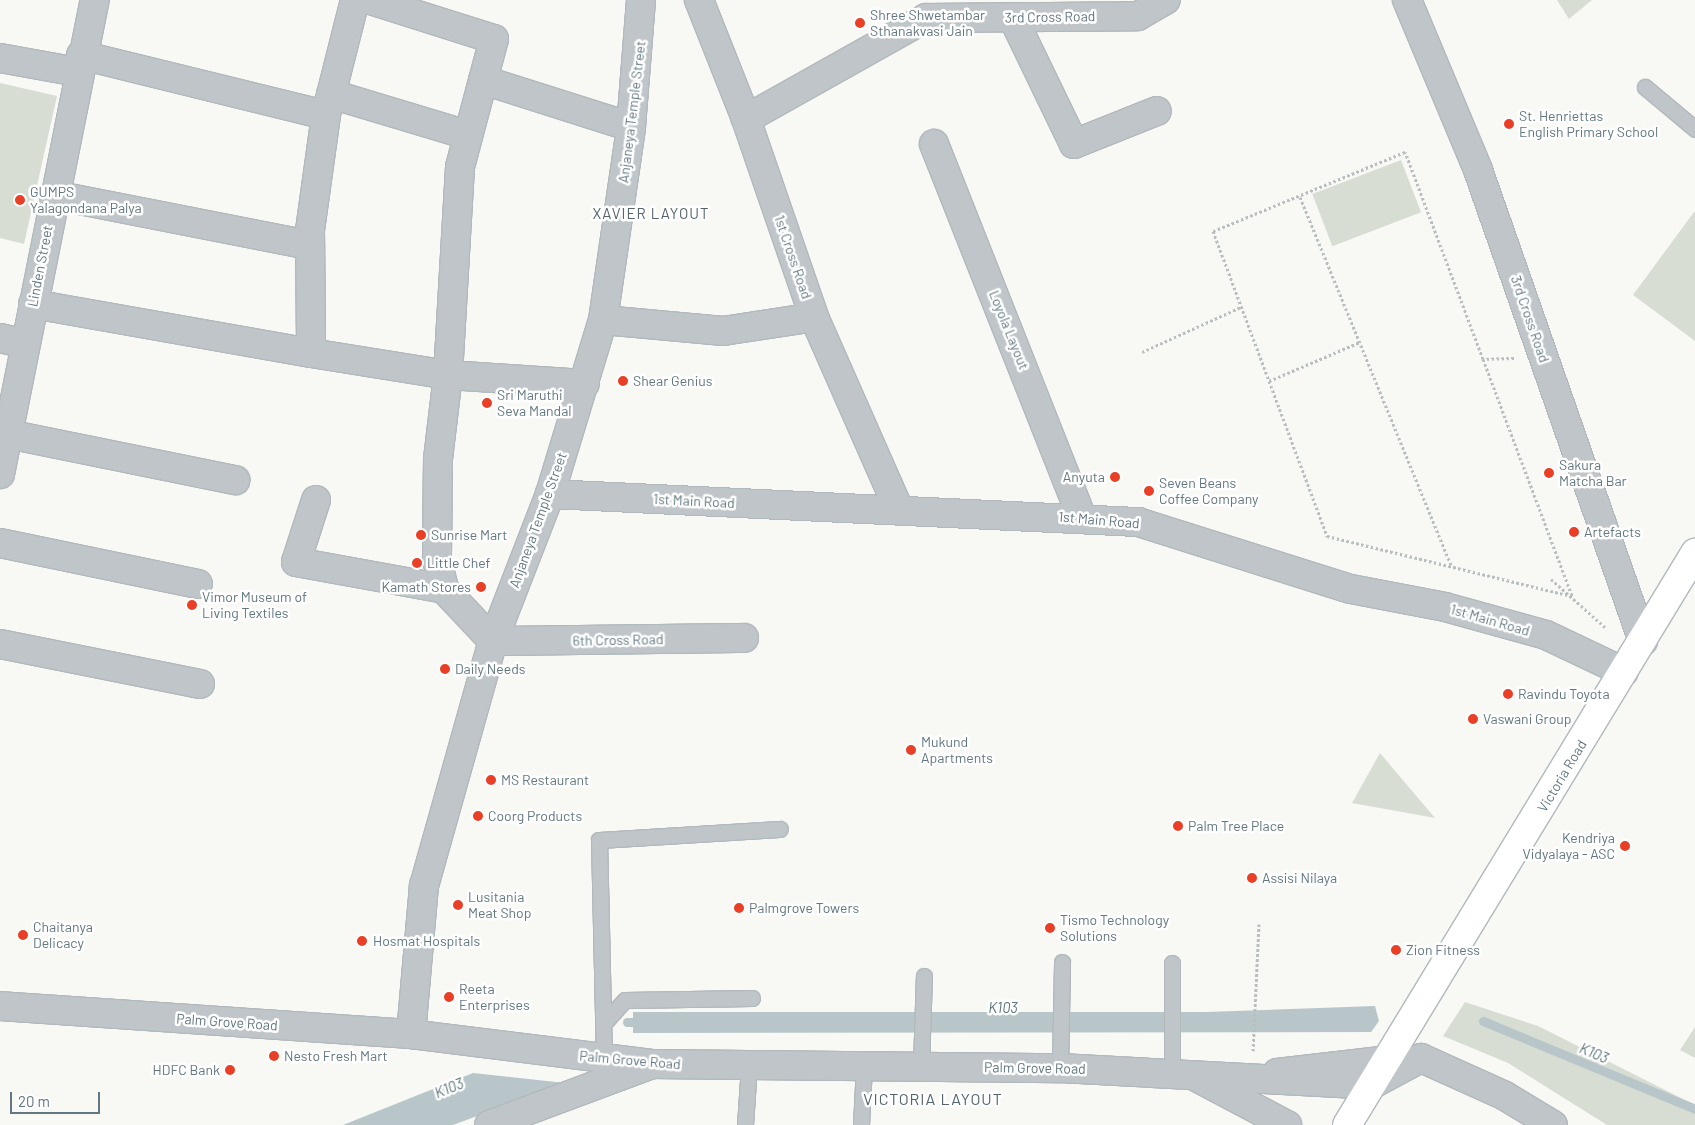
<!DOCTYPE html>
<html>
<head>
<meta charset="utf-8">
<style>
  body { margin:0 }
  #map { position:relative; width:1695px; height:1125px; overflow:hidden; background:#f8f8f5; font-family:Barlow,sans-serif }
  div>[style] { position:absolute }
  .green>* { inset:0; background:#d8ddd4; transform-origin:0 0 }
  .water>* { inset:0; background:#b8c6c9 }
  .stream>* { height:9px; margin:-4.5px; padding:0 4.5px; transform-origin:4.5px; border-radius:4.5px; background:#b8c6c9 }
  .path>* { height:3px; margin-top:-1.5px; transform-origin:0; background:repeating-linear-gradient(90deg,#b9bec0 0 2.5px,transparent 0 5px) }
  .roads { filter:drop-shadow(1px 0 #b2b9bc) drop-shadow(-1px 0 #b2b9bc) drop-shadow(0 1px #b2b9bc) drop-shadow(0 -1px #b2b9bc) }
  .service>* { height:15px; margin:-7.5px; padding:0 7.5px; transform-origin:7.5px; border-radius:7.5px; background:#bfc5c8 }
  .minor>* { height:28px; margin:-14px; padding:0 14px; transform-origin:14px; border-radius:14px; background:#bfc5c8 }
  .tertiary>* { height:28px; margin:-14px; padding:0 14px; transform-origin:14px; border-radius:14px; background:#bfc5c8 }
  .primary>* { height:28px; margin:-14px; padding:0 14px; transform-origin:14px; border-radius:14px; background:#fff }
  .dots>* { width:14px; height:14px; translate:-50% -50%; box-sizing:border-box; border:2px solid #fff; border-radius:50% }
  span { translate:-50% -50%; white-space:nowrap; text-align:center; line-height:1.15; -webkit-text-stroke:5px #fff; paint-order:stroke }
  .poi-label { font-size:14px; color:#627781 }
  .left { translate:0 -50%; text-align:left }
  .right { translate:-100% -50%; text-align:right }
  .street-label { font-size:14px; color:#627781 }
  .neighbourhood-label { font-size:15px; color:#54646c; letter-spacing:1px }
  .water-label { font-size:15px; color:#5d767c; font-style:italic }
  .quarter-label { font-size:16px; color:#54646c; letter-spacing:1px }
  .scale { position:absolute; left:10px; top:1092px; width:90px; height:22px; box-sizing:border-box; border:2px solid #627781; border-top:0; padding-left:6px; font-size:15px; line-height:18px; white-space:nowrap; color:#627781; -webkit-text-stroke:4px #fff; paint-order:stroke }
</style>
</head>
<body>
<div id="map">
  <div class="green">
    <div style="clip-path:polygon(1557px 0,1592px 0,1569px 19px)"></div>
    <div style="clip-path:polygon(0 83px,57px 96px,24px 244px,0 238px)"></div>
    <div style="left:1401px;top:160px;width:56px;height:95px;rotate:69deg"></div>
    <div style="clip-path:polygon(1694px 212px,1695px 212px,1695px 341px,1633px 295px)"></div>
    <div style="clip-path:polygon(1380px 753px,1435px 818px,1352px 803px)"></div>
    <div style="clip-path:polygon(1465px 1002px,1538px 1026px,1695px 1105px,1695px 1125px,1607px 1125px,1508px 1063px,1443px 1036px)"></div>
    <div style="clip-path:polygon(1695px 1027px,1695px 1058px,1680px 1050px)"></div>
  </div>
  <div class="water">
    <div style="clip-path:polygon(1375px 1006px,1379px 1021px,1371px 1032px,633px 1033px,633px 1012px,1206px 1012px)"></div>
    <div style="clip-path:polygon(473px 1073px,565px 1083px,453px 1125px,343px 1125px)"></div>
  </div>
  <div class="stream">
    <div style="left:1483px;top:1021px;width:230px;rotate:22.5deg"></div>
    <div style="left:627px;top:1022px;width:17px"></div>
  </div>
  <div class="path">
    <div style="left:1300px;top:197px;width:399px;rotate:67.7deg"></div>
    <div style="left:1142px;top:352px;width:109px;rotate:-24.4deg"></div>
    <div style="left:1514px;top:358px;width:31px;rotate:178deg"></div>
    <div style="left:1483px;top:359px;width:253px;rotate:69.4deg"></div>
    <div style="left:1483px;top:359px;width:221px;rotate:-110.6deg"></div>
    <div style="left:1405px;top:152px;width:208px;rotate:157.6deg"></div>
    <div style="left:1213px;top:231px;width:326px;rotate:69.5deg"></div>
    <div style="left:1327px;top:536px;width:252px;rotate:13.8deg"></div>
    <div style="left:1269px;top:381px;width:99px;rotate:-23.2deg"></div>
    <div style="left:1551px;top:579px;width:75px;rotate:41.8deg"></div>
    <div style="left:1253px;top:1051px;width:127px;rotate:-87.3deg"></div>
  </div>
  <div class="roads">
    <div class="service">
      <div style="left:1645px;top:87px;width:65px;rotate:40deg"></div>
      <div style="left:604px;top:1023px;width:31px;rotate:-48deg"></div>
      <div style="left:625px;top:1000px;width:127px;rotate:-0.9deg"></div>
      <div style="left:604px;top:1059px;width:219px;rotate:-91.3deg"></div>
      <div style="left:599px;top:840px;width:181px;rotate:-3.5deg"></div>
      <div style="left:921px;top:1065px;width:89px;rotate:-88.1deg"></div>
      <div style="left:1060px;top:1068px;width:106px;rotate:-88.9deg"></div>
      <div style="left:1172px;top:1072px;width:109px;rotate:-90deg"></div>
      <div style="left:745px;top:1125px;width:60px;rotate:-86.2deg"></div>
      <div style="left:861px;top:1125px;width:60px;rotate:-87.1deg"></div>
    </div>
    <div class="minor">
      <div style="left:355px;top:0;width:119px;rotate:104.2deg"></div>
      <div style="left:326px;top:115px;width:116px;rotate:97.9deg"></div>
      <div style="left:310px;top:230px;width:123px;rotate:89.5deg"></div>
      <div style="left:311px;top:353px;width:139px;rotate:9.1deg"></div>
      <div style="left:448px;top:375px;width:137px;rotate:3.8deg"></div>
      <div style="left:370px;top:0;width:130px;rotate:17.5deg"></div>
      <div style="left:494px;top:39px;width:132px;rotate:104.9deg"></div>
      <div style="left:460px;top:167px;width:208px;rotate:93.3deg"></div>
      <div style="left:448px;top:375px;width:85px;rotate:96.8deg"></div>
      <div style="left:438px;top:459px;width:101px;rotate:90.6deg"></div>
      <div style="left:437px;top:560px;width:30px;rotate:76deg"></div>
      <div style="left:444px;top:589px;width:71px;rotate:46.7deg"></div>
      <div style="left:493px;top:641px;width:251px;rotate:-0.7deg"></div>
      <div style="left:699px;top:0;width:128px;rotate:68.4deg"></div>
      <div style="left:746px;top:119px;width:209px;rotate:71deg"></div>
      <div style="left:814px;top:317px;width:211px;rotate:66.2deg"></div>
      <div style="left:1407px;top:0;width:184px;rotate:67.3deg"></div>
      <div style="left:1478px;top:170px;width:499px;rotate:70.7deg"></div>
      <div style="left:1013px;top:18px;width:140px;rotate:64.2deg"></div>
      <div style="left:1074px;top:144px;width:89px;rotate:-21.7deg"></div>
      <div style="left:81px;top:55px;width:252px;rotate:13.8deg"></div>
      <div style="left:0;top:58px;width:79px;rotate:10.2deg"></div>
      <div style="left:483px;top:80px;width:155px;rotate:17.6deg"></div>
      <div style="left:331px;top:94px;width:143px;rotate:16.7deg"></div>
      <div style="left:746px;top:119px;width:206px;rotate:-29.3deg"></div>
      <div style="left:926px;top:18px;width:212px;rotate:-0.5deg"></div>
      <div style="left:1138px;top:16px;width:32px;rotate:-30deg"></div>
      <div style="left:934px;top:144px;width:401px;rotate:68.4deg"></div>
      <div style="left:54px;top:195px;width:261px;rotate:11.1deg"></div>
      <div style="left:33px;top:304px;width:282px;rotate:10deg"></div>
      <div style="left:603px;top:320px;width:121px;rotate:5.2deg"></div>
      <div style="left:723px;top:331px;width:92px;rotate:-8.7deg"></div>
      <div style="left:0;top:338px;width:26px;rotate:13deg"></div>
      <div style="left:8px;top:434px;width:232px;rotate:11.5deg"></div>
      <div style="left:0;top:474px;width:483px;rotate:-78.7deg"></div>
      <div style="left:550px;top:494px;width:589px;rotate:2.73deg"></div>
      <div style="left:1138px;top:522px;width:223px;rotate:17.5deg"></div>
      <div style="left:1351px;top:589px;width:96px;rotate:10.8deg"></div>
      <div style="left:1445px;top:607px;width:105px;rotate:15.5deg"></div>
      <div style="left:1546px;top:635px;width:86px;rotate:25.4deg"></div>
      <div style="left:316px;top:500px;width:65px;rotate:107.9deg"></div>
      <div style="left:296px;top:562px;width:150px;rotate:10.3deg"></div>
      <div style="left:0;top:543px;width:202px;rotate:11.7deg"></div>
      <div style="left:0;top:644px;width:204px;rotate:11.3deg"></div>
      <div style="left:411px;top:1034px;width:149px;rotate:-85deg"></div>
      <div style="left:424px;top:886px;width:255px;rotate:-74.3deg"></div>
      <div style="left:493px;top:641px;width:158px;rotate:-68.8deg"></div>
      <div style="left:550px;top:494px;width:182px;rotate:-73.1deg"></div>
      <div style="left:603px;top:320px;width:195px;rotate:-81.7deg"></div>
      <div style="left:631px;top:127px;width:127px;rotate:-85.5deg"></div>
      <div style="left:489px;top:1125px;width:174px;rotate:-20.5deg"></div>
    </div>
    <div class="tertiary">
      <div style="left:0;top:1006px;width:412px;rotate:3.9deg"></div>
      <div style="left:411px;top:1034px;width:243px;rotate:7.1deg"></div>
      <div style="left:652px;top:1064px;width:408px;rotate:0.6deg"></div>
      <div style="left:1060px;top:1068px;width:311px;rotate:3.1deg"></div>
      <div style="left:1371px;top:1085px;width:57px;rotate:-28.4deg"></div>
      <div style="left:1421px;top:1058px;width:92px;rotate:24.3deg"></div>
      <div style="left:1505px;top:1096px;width:56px;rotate:31.1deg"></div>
      <div style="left:1277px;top:1073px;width:111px;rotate:-6.7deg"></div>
      <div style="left:1196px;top:1077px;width:103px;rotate:27.8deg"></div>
    </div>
    <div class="primary">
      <div style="left:1347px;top:1125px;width:670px;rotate:-58.68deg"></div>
    </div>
  </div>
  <div class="dots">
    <div style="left:860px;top:23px;background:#e83f26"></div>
    <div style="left:1509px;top:124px;background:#e83f26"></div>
    <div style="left:20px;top:200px;background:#e83f26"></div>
    <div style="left:623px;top:381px;background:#e83f26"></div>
    <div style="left:487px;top:403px;background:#e83f26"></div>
    <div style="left:1549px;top:473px;background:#e83f26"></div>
    <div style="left:1115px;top:477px;background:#e83f26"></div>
    <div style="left:1149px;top:491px;background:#e83f26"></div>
    <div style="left:1574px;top:532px;background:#e83f26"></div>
    <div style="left:421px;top:535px;background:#e83f26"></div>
    <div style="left:417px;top:563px;background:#e83f26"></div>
    <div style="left:481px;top:587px;background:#e83f26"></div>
    <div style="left:192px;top:605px;background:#e83f26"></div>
    <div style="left:445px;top:669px;background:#e83f26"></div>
    <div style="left:1508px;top:694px;background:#e83f26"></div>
    <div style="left:1473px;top:719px;background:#e83f26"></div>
    <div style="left:911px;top:750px;background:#e83f26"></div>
    <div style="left:491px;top:780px;background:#e83f26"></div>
    <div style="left:478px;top:816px;background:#e83f26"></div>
    <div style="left:1178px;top:826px;background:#e83f26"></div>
    <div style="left:1625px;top:846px;background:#e83f26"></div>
    <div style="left:1252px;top:878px;background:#e83f26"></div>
    <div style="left:458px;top:905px;background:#e83f26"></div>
    <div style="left:739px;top:908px;background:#e83f26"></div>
    <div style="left:1050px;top:928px;background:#e83f26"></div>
    <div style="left:23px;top:935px;background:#e83f26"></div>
    <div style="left:362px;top:941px;background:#e83f26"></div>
    <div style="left:1396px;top:950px;background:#e83f26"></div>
    <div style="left:449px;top:997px;background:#e83f26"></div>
    <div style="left:274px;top:1056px;background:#e83f26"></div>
    <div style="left:230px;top:1070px;background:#e83f26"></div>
  </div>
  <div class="poi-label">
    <span class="left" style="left:870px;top:23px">Shree Shwetambar<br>Sthanakvasi Jain</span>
    <span class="left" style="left:1519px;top:124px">St. Henriettas<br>English Primary School</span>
    <span class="left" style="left:30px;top:200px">GUMPS<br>Yalagondana Palya</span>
    <span class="left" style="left:633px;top:381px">Shear Genius</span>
    <span class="left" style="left:497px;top:403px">Sri Maruthi<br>Seva Mandal</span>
    <span class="left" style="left:1559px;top:473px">Sakura<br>Matcha Bar</span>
    <span class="right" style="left:1105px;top:477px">Anyuta</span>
    <span class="left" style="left:1159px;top:491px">Seven Beans<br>Coffee Company</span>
    <span class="left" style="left:1584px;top:532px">Artefacts</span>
    <span class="left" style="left:431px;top:535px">Sunrise Mart</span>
    <span class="left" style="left:427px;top:563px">Little Chef</span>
    <span class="right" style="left:471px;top:587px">Kamath Stores</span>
    <span class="left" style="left:202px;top:605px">Vimor Museum of<br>Living Textiles</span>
    <span class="left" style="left:455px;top:669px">Daily Needs</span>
    <span class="left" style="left:1518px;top:694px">Ravindu Toyota</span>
    <span class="left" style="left:1483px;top:719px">Vaswani Group</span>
    <span class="left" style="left:921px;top:750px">Mukund<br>Apartments</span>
    <span class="left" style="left:501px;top:780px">MS Restaurant</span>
    <span class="left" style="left:488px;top:816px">Coorg Products</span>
    <span class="left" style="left:1188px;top:826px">Palm Tree Place</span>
    <span class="right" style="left:1615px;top:846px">Kendriya<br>Vidyalaya - ASC</span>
    <span class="left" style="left:1262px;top:878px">Assisi Nilaya</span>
    <span class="left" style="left:468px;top:905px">Lusitania<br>Meat Shop</span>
    <span class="left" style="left:749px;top:908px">Palmgrove Towers</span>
    <span class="left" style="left:1060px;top:928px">Tismo Technology<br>Solutions</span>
    <span class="left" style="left:33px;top:935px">Chaitanya<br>Delicacy</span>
    <span class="left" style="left:373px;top:941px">Hosmat Hospitals</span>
    <span class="left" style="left:1406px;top:950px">Zion Fitness</span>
    <span class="left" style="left:459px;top:997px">Reeta<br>Enterprises</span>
    <span class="left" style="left:284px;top:1056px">Nesto Fresh Mart</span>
    <span class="right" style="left:220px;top:1070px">HDFC Bank</span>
  </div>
  <div class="street-label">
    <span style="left:1050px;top:17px;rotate:-1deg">3rd Cross Road</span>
    <span style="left:632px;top:112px;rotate:-83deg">Anjaneya Temple Street</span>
    <span style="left:793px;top:257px;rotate:71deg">1st Cross Road</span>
    <span style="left:40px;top:266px;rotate:-79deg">Linden Street</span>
    <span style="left:1530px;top:319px;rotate:71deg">3rd Cross Road</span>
    <span style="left:1009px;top:330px;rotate:68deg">Loyola Layout</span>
    <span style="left:694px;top:501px;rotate:3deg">1st Main Road</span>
    <span style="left:538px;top:520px;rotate:-70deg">Anjaneya Temple Street</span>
    <span style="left:1099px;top:520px;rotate:5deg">1st Main Road</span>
    <span style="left:1490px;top:620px;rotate:16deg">1st Main Road</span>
    <span style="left:618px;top:640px;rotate:-1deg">6th Cross Road</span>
    <span style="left:1562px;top:776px;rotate:-59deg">Victoria Road</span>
    <span style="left:227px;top:1022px;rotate:4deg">Palm Grove Road</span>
    <span style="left:630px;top:1060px;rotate:5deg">Palm Grove Road</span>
    <span style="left:1035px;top:1068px;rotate:1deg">Palm Grove Road</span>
  </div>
  <div class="neighbourhood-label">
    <span style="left:651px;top:214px">XAVIER LAYOUT</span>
  </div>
  <div class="water-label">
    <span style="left:1003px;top:1008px">K103</span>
    <span style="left:1594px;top:1053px;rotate:23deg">K103</span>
    <span style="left:449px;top:1088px;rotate:-22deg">K103</span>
  </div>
  <div class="quarter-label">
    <span style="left:933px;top:1099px">VICTORIA LAYOUT</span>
  </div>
  <div class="scale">20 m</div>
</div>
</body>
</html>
